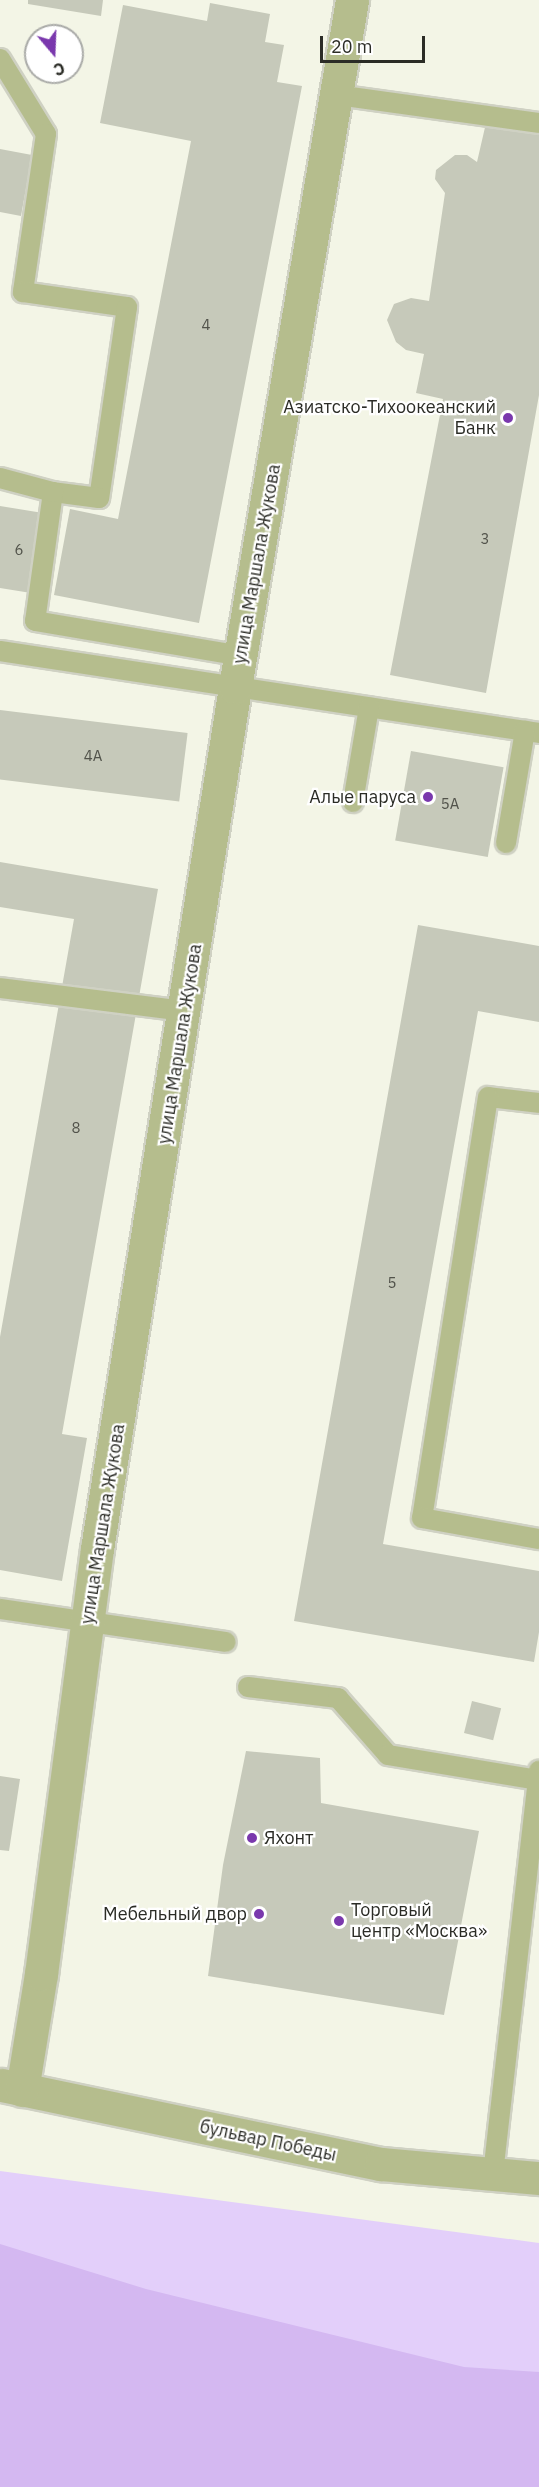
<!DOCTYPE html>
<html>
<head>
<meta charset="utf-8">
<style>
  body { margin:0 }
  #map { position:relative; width:539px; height:2487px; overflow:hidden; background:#f3f5e6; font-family:"IBM Plex Sans",sans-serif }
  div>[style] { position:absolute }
  .green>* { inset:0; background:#e3cffa }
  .forest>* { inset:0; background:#d4b8f1 }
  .building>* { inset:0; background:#c6c9ba; transform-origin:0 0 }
  .roads { filter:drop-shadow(2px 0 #cfd1c3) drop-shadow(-2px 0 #cfd1c3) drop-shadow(0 2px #cfd1c3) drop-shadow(0 -2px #cfd1c3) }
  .service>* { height:20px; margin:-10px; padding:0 10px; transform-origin:10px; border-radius:10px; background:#b5bd8d }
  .tertiary>* { height:33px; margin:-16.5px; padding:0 16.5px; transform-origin:16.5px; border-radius:16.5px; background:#b5bd8d }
  .dots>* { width:16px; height:16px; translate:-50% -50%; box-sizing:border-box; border:3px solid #fff; border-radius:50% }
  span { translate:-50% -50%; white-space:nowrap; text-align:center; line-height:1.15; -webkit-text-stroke:4.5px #fff; paint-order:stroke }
  .number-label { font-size:15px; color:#52534b }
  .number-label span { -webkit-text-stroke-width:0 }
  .poi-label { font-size:18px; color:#2b2c26 }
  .right { translate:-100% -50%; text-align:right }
  .left { translate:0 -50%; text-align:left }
  .street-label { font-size:18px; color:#2b2c26 }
  .north { position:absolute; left:24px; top:24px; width:60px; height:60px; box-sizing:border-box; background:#fff; border:2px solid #aaaba8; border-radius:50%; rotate:161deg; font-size:16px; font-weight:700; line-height:24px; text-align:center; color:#2b2c26 }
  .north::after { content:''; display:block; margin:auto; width:21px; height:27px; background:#7a38ad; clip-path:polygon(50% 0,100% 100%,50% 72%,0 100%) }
  .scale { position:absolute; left:320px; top:36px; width:105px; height:27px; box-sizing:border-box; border:3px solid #2b2c26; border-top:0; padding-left:8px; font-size:18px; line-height:21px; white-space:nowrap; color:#2b2c26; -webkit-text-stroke:4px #fff; paint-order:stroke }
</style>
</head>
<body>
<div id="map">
  <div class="green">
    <div style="clip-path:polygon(0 2171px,539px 2243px,539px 2487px,0 2487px)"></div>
  </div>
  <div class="forest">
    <div style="clip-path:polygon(0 2244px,146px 2289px,464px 2367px,539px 2372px,539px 2487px,0 2487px)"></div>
  </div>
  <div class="building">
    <div style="clip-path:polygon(28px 0,103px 0,101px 16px,28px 4px)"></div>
    <div style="clip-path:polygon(210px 3px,270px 14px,265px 42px,284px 45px,277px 82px,302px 86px,199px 623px,54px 595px,70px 509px,118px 519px,191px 141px,100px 123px,123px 5px,207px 21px)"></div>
    <div style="clip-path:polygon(486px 123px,539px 135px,539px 395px,486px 693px,390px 675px,443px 399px,416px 393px,424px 354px,406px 350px,396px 342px,387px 320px,394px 304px,411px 298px,429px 301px,445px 193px,435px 179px,436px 170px,455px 155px,467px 155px,477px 162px)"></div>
    <div style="clip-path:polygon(0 149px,32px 155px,21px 216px,0 212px)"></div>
    <div style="clip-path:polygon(0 506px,43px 513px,31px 593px,0 588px)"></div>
    <div style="left:0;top:710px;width:189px;height:69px;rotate:7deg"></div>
    <div style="left:411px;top:751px;width:94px;height:91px;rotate:10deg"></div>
    <div style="clip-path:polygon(0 862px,158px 889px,62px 1434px,87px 1438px,62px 1581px,0 1570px,0 1337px,74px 919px,0 907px)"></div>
    <div style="clip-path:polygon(418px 925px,539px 946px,539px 1022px,478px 1011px,383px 1544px,539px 1571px,539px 1632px,534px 1662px,294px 1621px)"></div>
    <div style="left:472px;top:1701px;width:30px;height:33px;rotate:14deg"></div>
    <div style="clip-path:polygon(246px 1751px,320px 1758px,321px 1803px,479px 1831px,444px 2015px,208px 1976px,223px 1865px)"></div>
    <div style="clip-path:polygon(0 1776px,20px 1779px,9px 1851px,0 1850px)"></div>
  </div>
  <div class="roads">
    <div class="service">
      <div style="left:0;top:59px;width:88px;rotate:58.5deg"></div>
      <div style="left:46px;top:134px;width:160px;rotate:98.3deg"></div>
      <div style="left:23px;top:292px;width:105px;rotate:8.2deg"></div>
      <div style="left:127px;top:307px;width:193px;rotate:98.3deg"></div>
      <div style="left:99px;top:498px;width:46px;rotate:-172.6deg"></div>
      <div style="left:53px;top:492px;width:130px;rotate:97.9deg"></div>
      <div style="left:35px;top:621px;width:209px;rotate:9.6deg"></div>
      <div style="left:337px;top:95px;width:204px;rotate:7.9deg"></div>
      <div style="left:0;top:478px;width:55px;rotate:14.8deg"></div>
      <div style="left:0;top:651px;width:545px;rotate:8.65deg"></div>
      <div style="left:353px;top:802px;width:96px;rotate:-80.4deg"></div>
      <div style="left:506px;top:843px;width:114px;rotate:-80.4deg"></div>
      <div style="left:0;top:988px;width:186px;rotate:7.1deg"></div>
      <div style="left:539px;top:1103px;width:51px;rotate:-173.3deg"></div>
      <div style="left:488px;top:1097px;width:426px;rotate:98.9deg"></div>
      <div style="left:422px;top:1518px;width:119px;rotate:10.2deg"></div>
      <div style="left:0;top:1609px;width:228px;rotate:8.3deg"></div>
      <div style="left:248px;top:1687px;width:91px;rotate:7deg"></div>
      <div style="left:338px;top:1698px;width:76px;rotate:48.7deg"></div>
      <div style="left:388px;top:1755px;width:152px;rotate:9.5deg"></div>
      <div style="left:493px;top:2174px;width:406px;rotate:-83.5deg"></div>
    </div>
    <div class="tertiary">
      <div style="left:2px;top:2085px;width:387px;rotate:11.8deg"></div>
      <div style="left:381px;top:2164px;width:159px;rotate:5.1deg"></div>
      <div style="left:22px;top:2090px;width:118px;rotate:-80.7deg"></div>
      <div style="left:41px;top:1974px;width:429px;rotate:-82.5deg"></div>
      <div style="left:97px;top:1549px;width:873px;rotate:-80.9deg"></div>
      <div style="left:235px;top:687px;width:697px;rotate:-80.33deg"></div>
    </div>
  </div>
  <div class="dots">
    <div style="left:508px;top:418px;background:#7a38ad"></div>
    <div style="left:428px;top:797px;background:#7a38ad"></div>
    <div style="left:252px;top:1838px;background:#7a38ad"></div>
    <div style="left:259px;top:1914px;background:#7a38ad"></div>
    <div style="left:339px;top:1921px;background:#7a38ad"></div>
  </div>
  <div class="number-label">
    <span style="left:206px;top:325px">4</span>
    <span style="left:485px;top:539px">3</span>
    <span style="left:19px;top:550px">6</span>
    <span style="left:93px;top:756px">4А</span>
    <span style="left:450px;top:804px">5А</span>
    <span style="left:76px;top:1128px">8</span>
    <span style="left:392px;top:1283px">5</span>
  </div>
  <div class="poi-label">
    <span class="right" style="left:496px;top:418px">Азиатско-Тихоокеанский<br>Банк</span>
    <span class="right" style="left:416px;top:797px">Алые паруса</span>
    <span class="left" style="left:264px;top:1838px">Яхонт</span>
    <span class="left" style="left:351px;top:1921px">Торговый<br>центр «Москва»</span>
    <span class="right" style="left:247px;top:1914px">Мебельный двор</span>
  </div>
  <div class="street-label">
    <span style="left:257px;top:564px;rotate:-80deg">улица Маршала Жукова</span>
    <span style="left:180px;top:1044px;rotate:-81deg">улица Маршала Жукова</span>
    <span style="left:103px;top:1524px;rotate:-81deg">улица Маршала Жукова</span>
    <span style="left:268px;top:2141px;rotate:12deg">бульвар Победы</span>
  </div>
  <div class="north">С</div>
  <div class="scale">20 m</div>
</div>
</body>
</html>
